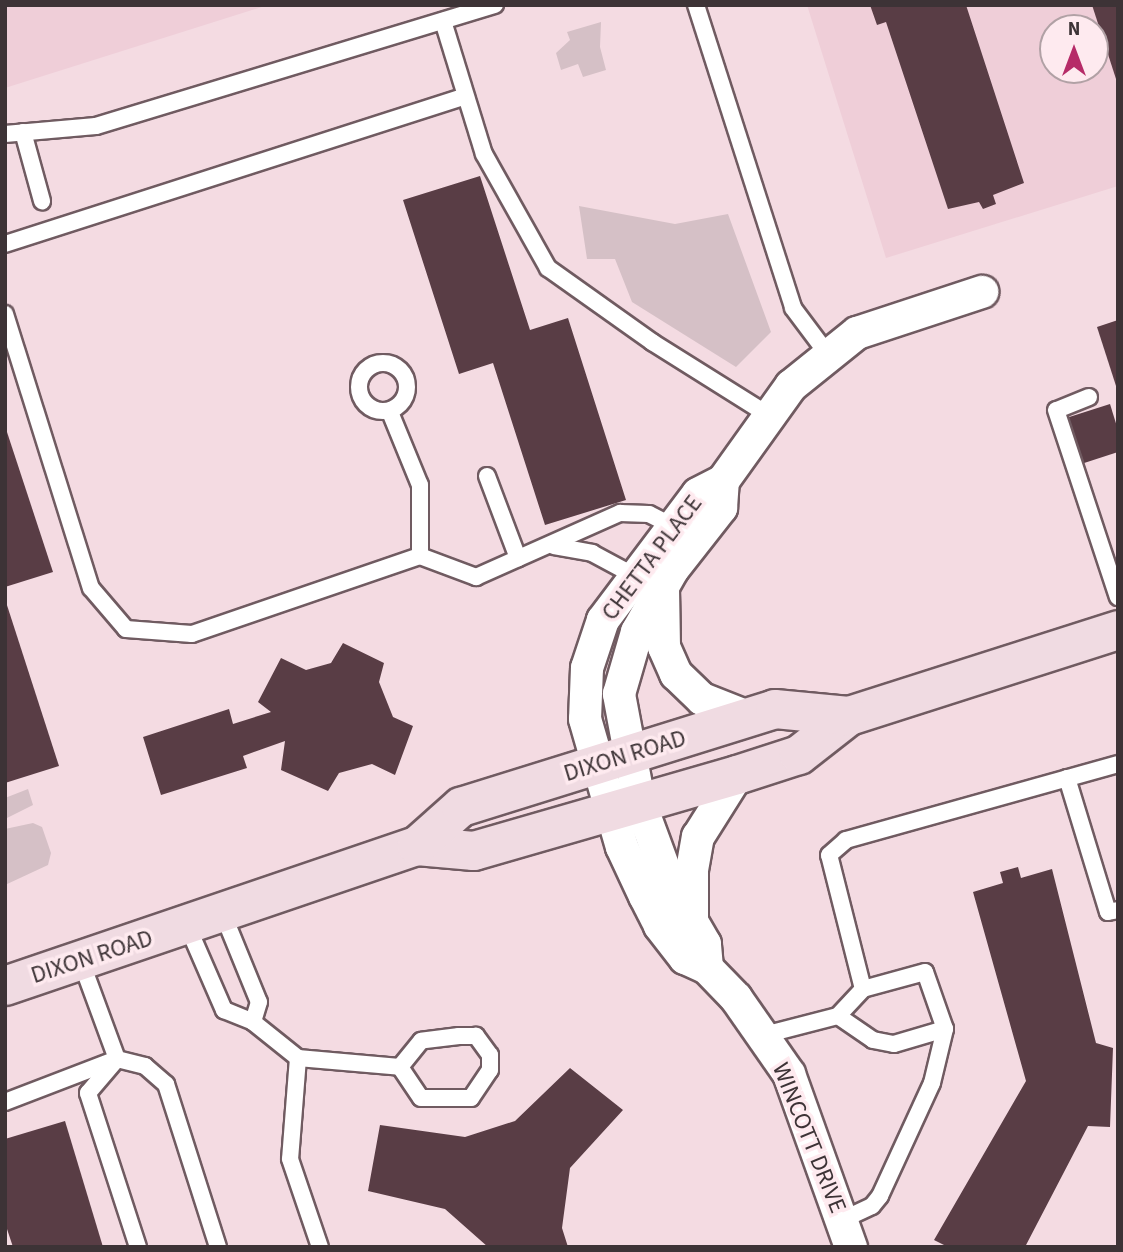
<!DOCTYPE html>
<html>
<head>
<meta charset="utf-8">
<style>
  body { margin:0 }
  #map { position:relative; width:1123px; height:1252px; overflow:hidden; background:#f4dbe2; font-family:"Source Sans 3",sans-serif }
  div>[style] { position:absolute }
  .built>* { inset:0; background:#efced8 }
  .green>* { inset:0; background:#d5c0c6 }
  .building>* { inset:0; background:#593d45 }
  .roads { filter:drop-shadow(2px 0 #705b61) drop-shadow(-2px 0 #705b61) drop-shadow(0 2px #705b61) drop-shadow(0 -2px #705b61) }
  .lane>* { height:16px; margin:-8px; padding:0 8px; transform-origin:8px; border-radius:8px; background:#fff }
  .lane>.ring { margin:-8px; padding:0; box-sizing:content-box; background:none; border:16px solid #fff; border-radius:50% }
  .street>* { height:32px; margin:-16px; padding:0 16px; transform-origin:16px; border-radius:16px; background:#fff }
  .secondary>* { height:38px; margin:-19px; padding:0 19px; transform-origin:19px; border-radius:19px; background:#f0dbe2 }
  span { translate:-50% -50%; white-space:nowrap; text-align:center; line-height:1.15; -webkit-text-stroke:7px #feeaef; paint-order:stroke }
  .street-label { font-size:24px; color:#3d3336 }
  .frame { position:absolute; inset:0; border:7px solid #3d3336; pointer-events:none }
  .north { position:absolute; left:1039px; top:14px; width:70px; height:70px; box-sizing:border-box; background:#feeaef; border:2px solid #b1a1a5; border-radius:50%; rotate:0deg; font-size:19px; font-weight:700; line-height:28px; text-align:center; color:#3d3336 }
  .north::after { content:''; display:block; margin:auto; width:24px; height:32px; background:#b62b68; clip-path:polygon(50% 0,100% 100%,50% 72%,0 100%) }
</style>
</head>
<body>
<div id="map">
  <div class="built">
    <div style="clip-path:polygon(5px 5px,268px 5px,5px 88px)"></div>
    <div style="clip-path:polygon(evenodd,807px 5px,1118px 5px,1118px 186px,886px 258px,807px 5px,1053px 28px,1095px 28px,1095px 70px,1053px 70px,1053px 28px)"></div>
  </div>
  <div class="green">
    <div style="clip-path:polygon(601px 22px,600px 47px,606px 70px,583px 77px,578px 64px,561px 70px,556px 53px,570px 40px,567px 32px)"></div>
    <div style="clip-path:polygon(579px 206px,675px 224px,728px 214px,771px 332px,736px 367px,632px 302px,615px 259px,587px 259px)"></div>
    <div style="clip-path:polygon(28px 789px,33px 805px,5px 819px,5px 798px)"></div>
    <div style="clip-path:polygon(33px 823px,42px 827px,51px 853px,48px 865px,5px 885px,5px 829px)"></div>
  </div>
  <div class="building">
    <div style="clip-path:polygon(870px 5px,966px 5px,1024px 183px,993px 195px,996px 204px,983px 209px,979px 202px,948px 209px,886px 22px,877px 25px)"></div>
    <div style="clip-path:polygon(1092px 5px,1118px 5px,1118px 82px,1117px 82px)"></div>
    <div style="clip-path:polygon(480px 176px,530px 330px,568px 318px,626px 500px,545px 525px,493px 363px,459px 374px,403px 200px)"></div>
    <div style="clip-path:polygon(1118px 320px,1118px 389px,1117px 389px,1097px 327px)"></div>
    <div style="clip-path:polygon(1110px 404px,1118px 430px,1118px 452px,1078px 465px,1063px 419px)"></div>
    <div style="clip-path:polygon(5px 426px,53px 572px,5px 587px)"></div>
    <div style="clip-path:polygon(5px 599px,59px 766px,5px 783px)"></div>
    <div style="clip-path:polygon(343px 643px,384px 663px,379px 682px,393px 717px,413px 726px,395px 775px,372px 764px,339px 773px,328px 791px,281px 770px,285px 741px,243px 756px,247px 768px,161px 795px,143px 737px,229px 709px,233px 724px,271px 712px,258px 702px,281px 658px,306px 670px,331px 663px)"></div>
    <div style="clip-path:polygon(1018px 867px,1021px 878px,1052px 869px,1096px 1043px,1113px 1048px,1110px 1127px,1088px 1126px,1025px 1247px,948px 1247px,934px 1240px,1026px 1081px,973px 892px,1003px 883px,1000px 872px)"></div>
    <div style="clip-path:polygon(570px 1068px,623px 1110px,570px 1168px,562px 1228px,568px 1247px,488px 1247px,445px 1209px,368px 1191px,380px 1125px,465px 1137px,515px 1121px)"></div>
    <div style="clip-path:polygon(65px 1121px,103px 1247px,13px 1247px,5px 1223px,5px 1139px)"></div>
  </div>
  <div class="roads">
    <div class="lane">
      <div style="left:696px;top:5px;width:318px;rotate:72.2deg"></div>
      <div style="left:793px;top:308px;width:60px;rotate:53.1deg"></div>
      <div style="left:443px;top:21px;width:139px;rotate:72.9deg"></div>
      <div style="left:484px;top:154px;width:131px;rotate:60.7deg"></div>
      <div style="left:548px;top:268px;width:128px;rotate:35.4deg"></div>
      <div style="left:652px;top:342px;width:139px;rotate:32.1deg"></div>
      <div style="left:23px;top:132px;width:72px;rotate:74.6deg"></div>
      <div style="left:5px;top:134px;width:91px;rotate:-5deg"></div>
      <div style="left:96px;top:126px;width:417px;rotate:-16.9deg"></div>
      <div style="left:5px;top:244px;width:483px;rotate:-17.8deg"></div>
      <div style="left:5px;top:314px;width:287px;rotate:72.6deg"></div>
      <div style="left:91px;top:588px;width:54px;rotate:49.5deg"></div>
      <div style="left:126px;top:629px;width:66px;rotate:4.3deg"></div>
      <div style="left:192px;top:634px;width:241px;rotate:-18.9deg"></div>
      <div style="left:420px;top:556px;width:60px;rotate:20.6deg"></div>
      <div style="left:476px;top:577px;width:158px;rotate:-24deg"></div>
      <div style="left:620px;top:513px;width:29px;rotate:2deg"></div>
      <div style="left:649px;top:514px;width:30px;rotate:27deg"></div>
      <div class="ring" style="left:359px;top:363px;width:32px;height:32px"></div>
      <div style="left:1089px;top:397px;width:35px;rotate:158deg"></div>
      <div style="left:1056px;top:410px;width:197px;rotate:71.7deg"></div>
      <div style="left:390px;top:412px;width:79px;rotate:67.7deg"></div>
      <div style="left:420px;top:485px;width:71px;rotate:90deg"></div>
      <div style="left:487px;top:476px;width:88px;rotate:69.3deg"></div>
      <div style="left:554px;top:546px;width:39px;rotate:10deg"></div>
      <div style="left:592px;top:553px;width:47px;rotate:28.2deg"></div>
      <div style="left:1067px;top:778px;width:140px;rotate:73deg"></div>
      <div style="left:1108px;top:912px;width:10px;rotate:-11deg"></div>
      <div style="left:223px;top:914px;width:95px;rotate:67.8deg"></div>
      <div style="left:259px;top:1002px;width:21px;rotate:107deg"></div>
      <div style="left:187px;top:925px;width:93px;rotate:66.5deg"></div>
      <div style="left:224px;top:1010px;width:31px;rotate:22deg"></div>
      <div style="left:253px;top:1022px;width:58px;rotate:38.7deg"></div>
      <div style="left:298px;top:1058px;width:101px;rotate:94.5deg"></div>
      <div style="left:290px;top:1159px;width:93px;rotate:71.2deg"></div>
      <div style="left:863px;top:989px;width:138px;rotate:-104.2deg"></div>
      <div style="left:829px;top:855px;width:23px;rotate:-41deg"></div>
      <div style="left:846px;top:840px;width:282px;rotate:-15.6deg"></div>
      <div style="left:764px;top:1035px;width:76px;rotate:-14.4deg"></div>
      <div style="left:838px;top:1016px;width:42px;rotate:34.4deg"></div>
      <div style="left:873px;top:1040px;width:21px;rotate:11deg"></div>
      <div style="left:894px;top:1044px;width:53px;rotate:-16.4deg"></div>
      <div style="left:945px;top:1029px;width:60px;rotate:-109.3deg"></div>
      <div style="left:925px;top:972px;width:64px;rotate:164.7deg"></div>
      <div style="left:863px;top:989px;width:37px;rotate:133deg"></div>
      <div style="left:298px;top:1058px;width:102px;rotate:5deg"></div>
      <div style="left:400px;top:1067px;width:37px;rotate:56deg"></div>
      <div style="left:421px;top:1098px;width:50px"></div>
      <div style="left:471px;top:1098px;width:34px;rotate:-56deg"></div>
      <div style="left:490px;top:1070px;width:15px;rotate:-90deg"></div>
      <div style="left:490px;top:1055px;width:24px;rotate:-126deg"></div>
      <div style="left:476px;top:1036px;width:17px;rotate:180deg"></div>
      <div style="left:459px;top:1036px;width:38px;rotate:173deg"></div>
      <div style="left:421px;top:1041px;width:33px;rotate:129deg"></div>
      <div style="left:5px;top:1102px;width:120px;rotate:-21deg"></div>
      <div style="left:117px;top:1059px;width:104px;rotate:-110.2deg"></div>
      <div style="left:842px;top:1220px;width:33px;rotate:-25deg"></div>
      <div style="left:872px;top:1206px;width:13px;rotate:-51deg"></div>
      <div style="left:880px;top:1196px;width:124px;rotate:-65.3deg"></div>
      <div style="left:932px;top:1083px;width:56px;rotate:-76.5deg"></div>
      <div style="left:138px;top:1247px;width:162px;rotate:-108deg"></div>
      <div style="left:88px;top:1093px;width:45px;rotate:-49.5deg"></div>
      <div style="left:117px;top:1059px;width:29px;rotate:14deg"></div>
      <div style="left:145px;top:1066px;width:28px;rotate:41deg"></div>
      <div style="left:166px;top:1084px;width:171px;rotate:72.3deg"></div>
    </div>
    <div class="street">
      <div style="left:723px;top:481px;width:117px;rotate:-54.4deg"></div>
      <div style="left:791px;top:386px;width:85px;rotate:-38.8deg"></div>
      <div style="left:857px;top:333px;width:132px;rotate:-18.2deg"></div>
      <div style="left:663px;top:589px;width:58px;rotate:89deg"></div>
      <div style="left:664px;top:647px;width:30px;rotate:66deg"></div>
      <div style="left:676px;top:674px;width:36px;rotate:44deg"></div>
      <div style="left:702px;top:699px;width:49px;rotate:21.4deg"></div>
      <div style="left:692px;top:918px;width:48px;rotate:-90deg"></div>
      <div style="left:692px;top:870px;width:34px;rotate:-80deg"></div>
      <div style="left:698px;top:837px;width:73px;rotate:-57.8deg"></div>
      <div style="left:707px;top:968px;width:24px;rotate:-95deg"></div>
      <div style="left:705px;top:944px;width:72px;rotate:-120.1deg"></div>
      <div style="left:669px;top:882px;width:86px;rotate:-110.3deg"></div>
      <div style="left:639px;top:801px;width:109px;rotate:-100.6deg"></div>
      <div style="left:619px;top:694px;width:65px;rotate:-73.8deg"></div>
      <div style="left:637px;top:632px;width:73px;rotate:-60.3deg"></div>
      <div style="left:673px;top:569px;width:78px;rotate:-51.8deg"></div>
      <div style="left:721px;top:508px;width:27px;rotate:-86deg"></div>
      <div style="left:723px;top:481px;width:28px;rotate:153deg"></div>
      <div style="left:698px;top:494px;width:158px;rotate:127deg"></div>
      <div style="left:603px;top:620px;width:51px;rotate:108.4deg"></div>
      <div style="left:587px;top:668px;width:51px;rotate:92.2deg"></div>
      <div style="left:585px;top:719px;width:133px;rotate:73.9deg"></div>
      <div style="left:622px;top:847px;width:54px;rotate:64.9deg"></div>
      <div style="left:645px;top:896px;width:34px;rotate:63deg"></div>
      <div style="left:660px;top:926px;width:41px;rotate:52deg"></div>
      <div style="left:685px;top:958px;width:24px;rotate:24deg"></div>
      <div style="left:707px;top:968px;width:42px;rotate:46deg"></div>
      <div style="left:736px;top:998px;width:93px;rotate:55.1deg"></div>
      <div style="left:789px;top:1074px;width:184px;rotate:70.3deg"></div>
    </div>
    <div class="secondary">
      <div style="left:417px;top:846px;width:57px;rotate:5deg"></div>
      <div style="left:474px;top:851px;width:274px;rotate:-16.1deg"></div>
      <div style="left:737px;top:775px;width:65px;rotate:-17.9deg"></div>
      <div style="left:799px;top:755px;width:63px;rotate:-38deg"></div>
      <div style="left:849px;top:716px;width:282px;rotate:-17.7deg"></div>
      <div style="left:5px;top:986px;width:435px;rotate:-18.8deg"></div>
      <div style="left:417px;top:846px;width:59px;rotate:-41.6deg"></div>
      <div style="left:461px;top:807px;width:329px;rotate:-17.3deg"></div>
      <div style="left:775px;top:709px;width:74px;rotate:5.4deg"></div>
    </div>
  </div>
  <div class="street-label">
    <span style="left:652px;top:558px;rotate:-53deg">CHETTA PLACE</span>
    <span style="left:625px;top:756px;rotate:-17deg">DIXON ROAD</span>
    <span style="left:92px;top:957px;rotate:-18deg">DIXON ROAD</span>
    <span style="left:809px;top:1138px;rotate:68deg">WINCOTT DRIVE</span>
  </div>
  <div class="frame"></div>
  <div class="north">N</div>
</div>
</body>
</html>
